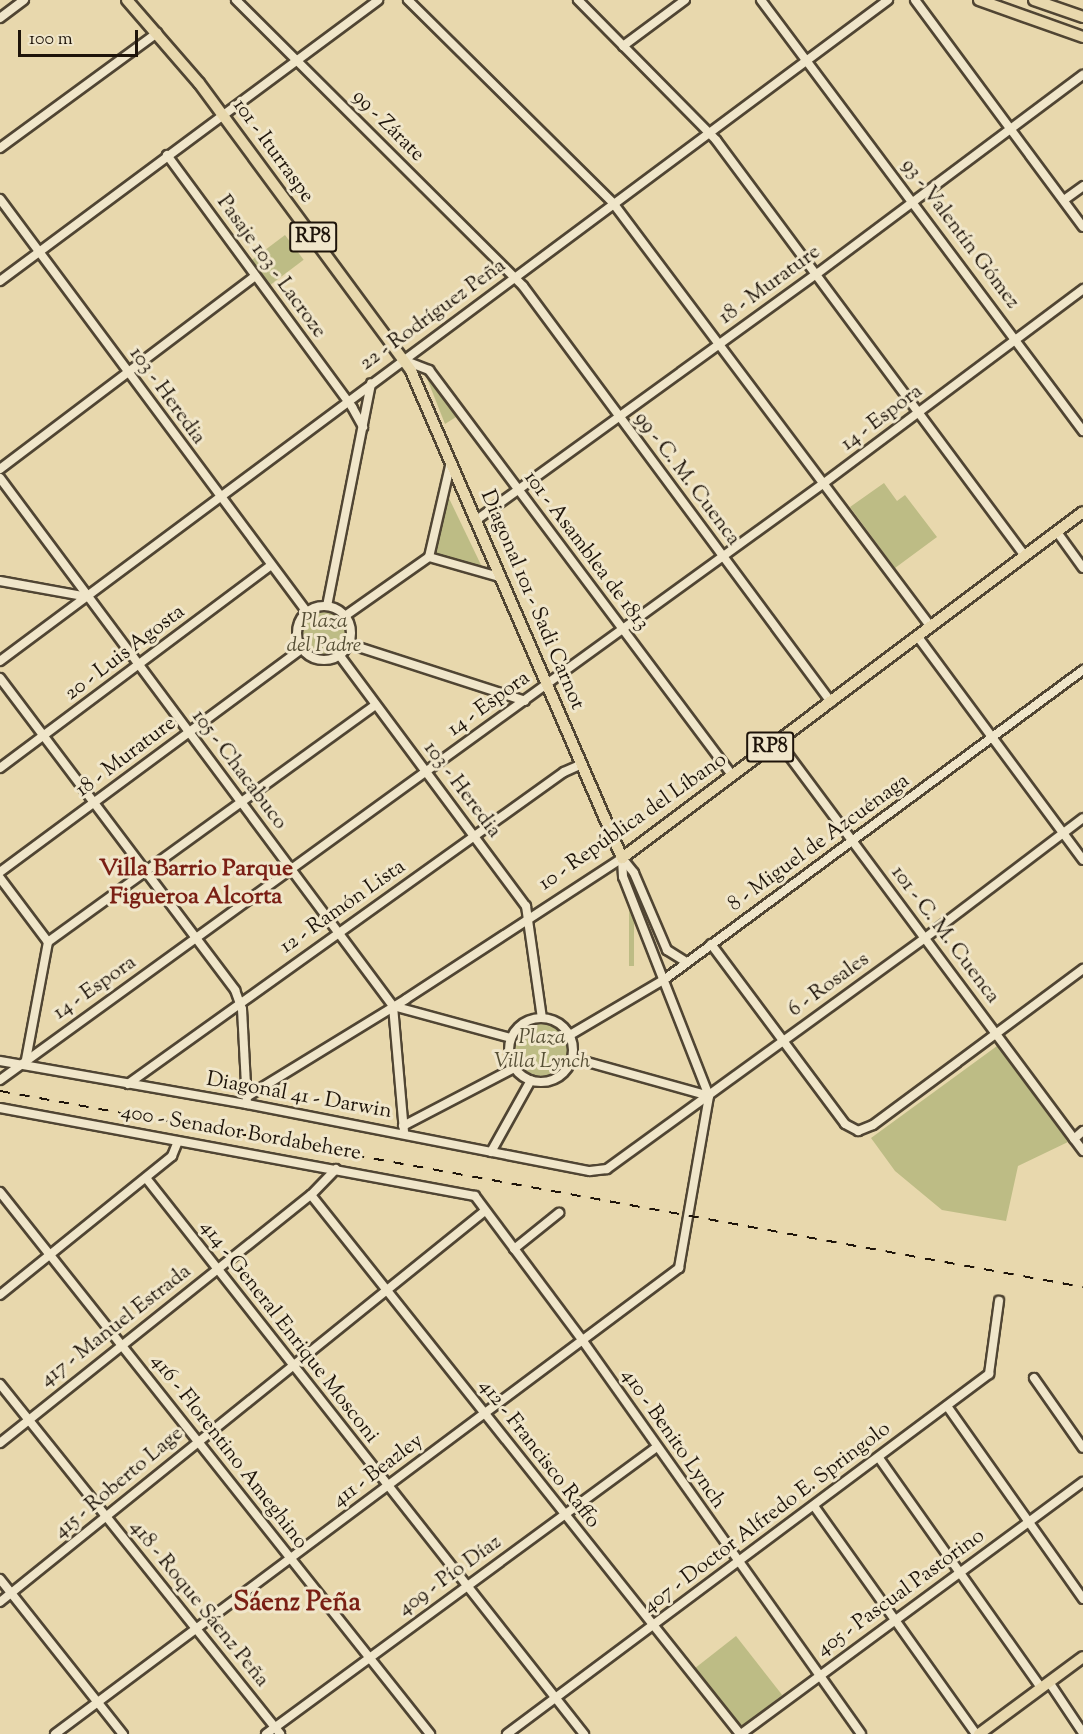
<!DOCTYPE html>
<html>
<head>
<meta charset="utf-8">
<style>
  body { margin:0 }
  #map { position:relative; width:1083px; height:1734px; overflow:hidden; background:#e8d8ad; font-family:"Sorts Mill Goudy",serif }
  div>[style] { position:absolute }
  .green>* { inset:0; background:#bdbc85; transform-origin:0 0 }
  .round { border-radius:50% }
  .roads { filter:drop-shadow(2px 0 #504533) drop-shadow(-2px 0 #504533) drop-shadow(0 2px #504533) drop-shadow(0 -2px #504533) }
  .minor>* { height:8px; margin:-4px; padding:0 4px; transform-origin:4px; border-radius:4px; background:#f0e6ca }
  .minor>.ring { margin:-4px; padding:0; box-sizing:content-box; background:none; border:8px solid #f0e6ca; border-radius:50% }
  .major>* { height:10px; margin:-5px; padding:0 5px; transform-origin:5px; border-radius:5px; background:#e8d8ad }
  .rail>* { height:2px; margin-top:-1px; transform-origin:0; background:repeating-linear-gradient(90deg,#1e140a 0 10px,transparent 0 20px) }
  span { translate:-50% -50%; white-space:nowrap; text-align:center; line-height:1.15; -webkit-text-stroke:6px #f0e6ca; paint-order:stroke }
  .shield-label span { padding:2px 4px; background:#f0e6ca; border:2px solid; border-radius:4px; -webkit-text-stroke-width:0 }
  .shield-label { font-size:20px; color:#1e140a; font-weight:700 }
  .street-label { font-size:21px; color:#1e140a }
  .park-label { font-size:21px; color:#564f35; font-style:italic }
  .quarter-label { font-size:24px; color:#7a1f14; font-weight:700 }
  .district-label { font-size:27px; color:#7a1f14; font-weight:700 }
  .scale { position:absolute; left:18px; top:30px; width:120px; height:27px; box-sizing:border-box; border:3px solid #1e140a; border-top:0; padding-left:8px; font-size:18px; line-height:21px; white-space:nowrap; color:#1e140a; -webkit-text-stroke:4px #f0e6ca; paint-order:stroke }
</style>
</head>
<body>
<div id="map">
  <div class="green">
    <div style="left:285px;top:235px;width:31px;height:43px;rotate:53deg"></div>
    <div style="clip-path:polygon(424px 371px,456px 417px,445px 424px)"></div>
    <div style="clip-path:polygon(884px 483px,897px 501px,905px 495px,937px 537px,895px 568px,850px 507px)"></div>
    <div style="clip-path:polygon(446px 492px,482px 567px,433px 553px)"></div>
    <div class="round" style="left:302px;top:612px;width:44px;height:44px"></div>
    <div style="left:629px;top:880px;width:5px;height:86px"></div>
    <div class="round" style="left:516px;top:1024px;width:52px;height:52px"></div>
    <div style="clip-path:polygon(997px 1046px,1068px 1142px,1018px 1166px,1006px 1221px,942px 1210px,895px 1171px,871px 1138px)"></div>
    <div style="left:736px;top:1636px;width:75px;height:53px;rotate:52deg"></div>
  </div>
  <div class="roads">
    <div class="minor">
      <div style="left:236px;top:0;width:405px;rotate:44.9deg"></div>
      <div style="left:523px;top:286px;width:518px;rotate:53.48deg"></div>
      <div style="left:408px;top:0;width:289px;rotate:44.7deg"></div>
      <div style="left:613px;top:203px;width:530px;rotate:53.13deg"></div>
      <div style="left:578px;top:0;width:197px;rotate:45.4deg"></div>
      <div style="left:716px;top:140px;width:518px;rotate:53.4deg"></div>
      <div style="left:761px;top:0;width:538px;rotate:53.24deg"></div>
      <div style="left:915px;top:0;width:282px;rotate:53.5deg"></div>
      <div style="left:0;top:18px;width:30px;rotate:-37deg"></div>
      <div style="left:623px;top:46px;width:77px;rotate:-36.6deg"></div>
      <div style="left:0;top:148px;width:195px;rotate:-36.2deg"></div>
      <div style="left:167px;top:155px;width:313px;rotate:53.7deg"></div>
      <div style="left:352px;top:407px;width:23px;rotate:61deg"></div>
      <div style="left:0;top:199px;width:515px;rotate:53.38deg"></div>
      <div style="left:1064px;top:200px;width:24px;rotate:-36deg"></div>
      <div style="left:0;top:281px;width:471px;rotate:-36.6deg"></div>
      <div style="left:403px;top:360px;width:28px;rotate:21deg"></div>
      <div style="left:429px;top:370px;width:506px;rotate:53.2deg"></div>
      <div style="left:0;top:469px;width:320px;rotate:-37.1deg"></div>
      <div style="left:0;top:478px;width:658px;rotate:53.34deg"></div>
      <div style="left:393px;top:1006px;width:127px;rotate:85deg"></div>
      <div style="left:475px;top:521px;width:423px;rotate:-35.9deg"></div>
      <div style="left:818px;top:273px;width:331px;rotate:-36.8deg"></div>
      <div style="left:1057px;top:532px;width:44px;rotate:54.2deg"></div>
      <div style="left:429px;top:557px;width:73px;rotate:15.9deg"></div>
      <div style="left:0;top:581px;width:89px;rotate:10.3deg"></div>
      <div class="ring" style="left:297px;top:606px;width:46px;height:46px"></div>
      <div style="left:327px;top:606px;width:227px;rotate:-78.8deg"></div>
      <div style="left:345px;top:616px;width:103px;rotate:-35.1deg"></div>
      <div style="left:429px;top:557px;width:98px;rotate:-77deg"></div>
      <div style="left:918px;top:637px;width:277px;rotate:53.5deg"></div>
      <div style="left:349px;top:644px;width:185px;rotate:17.9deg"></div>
      <div style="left:340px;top:656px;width:312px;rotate:53.4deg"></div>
      <div style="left:526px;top:906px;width:113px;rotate:81.9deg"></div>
      <div style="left:0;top:661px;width:1107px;rotate:-36.66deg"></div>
      <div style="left:0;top:678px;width:391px;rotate:53deg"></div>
      <div style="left:235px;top:990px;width:20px;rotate:70deg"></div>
      <div style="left:242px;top:1009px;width:95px;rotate:87deg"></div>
      <div style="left:778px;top:741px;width:511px;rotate:53.35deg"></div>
      <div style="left:0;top:768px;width:337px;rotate:-36.8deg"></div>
      <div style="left:622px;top:858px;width:19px;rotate:51deg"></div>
      <div style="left:634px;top:873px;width:84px;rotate:66.8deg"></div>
      <div style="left:667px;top:950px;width:22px;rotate:32deg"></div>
      <div style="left:0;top:872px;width:375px;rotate:-36.5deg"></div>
      <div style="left:0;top:878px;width:80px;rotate:53.1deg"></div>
      <div style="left:48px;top:942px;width:120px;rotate:100.6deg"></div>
      <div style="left:48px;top:942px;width:404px;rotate:-35.9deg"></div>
      <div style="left:711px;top:944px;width:224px;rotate:53.3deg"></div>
      <div style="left:845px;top:1124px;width:15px;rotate:28deg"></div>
      <div style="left:858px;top:1131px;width:16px;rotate:-22deg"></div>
      <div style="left:873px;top:1125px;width:262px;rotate:-36.6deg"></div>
      <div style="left:393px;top:1006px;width:122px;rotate:15.2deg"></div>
      <div class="ring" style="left:509px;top:1018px;width:56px;height:56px"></div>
      <div style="left:570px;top:1035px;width:110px;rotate:-30.5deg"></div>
      <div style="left:665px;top:979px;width:520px;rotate:-36.47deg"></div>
      <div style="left:573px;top:1058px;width:141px;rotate:15.6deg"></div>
      <div style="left:0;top:1061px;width:251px;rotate:9.9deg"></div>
      <div style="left:247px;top:1104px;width:349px;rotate:11.1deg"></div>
      <div style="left:590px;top:1171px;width:17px;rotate:-7deg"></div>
      <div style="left:607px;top:1169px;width:393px;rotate:-36deg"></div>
      <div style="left:925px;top:938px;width:198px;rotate:-37.2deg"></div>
      <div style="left:0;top:1080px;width:1018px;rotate:-35.92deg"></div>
      <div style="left:824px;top:483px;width:324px;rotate:-36.8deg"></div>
      <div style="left:128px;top:1084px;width:536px;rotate:-35.59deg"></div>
      <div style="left:564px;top:772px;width:20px;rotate:-24deg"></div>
      <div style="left:248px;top:1096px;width:185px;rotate:-31.5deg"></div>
      <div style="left:406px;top:999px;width:258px;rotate:-33.1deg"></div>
      <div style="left:0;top:1108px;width:483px;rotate:10.5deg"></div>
      <div style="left:475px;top:1196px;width:181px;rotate:53.3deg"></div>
      <div style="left:583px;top:1341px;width:481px;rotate:54.7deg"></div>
      <div style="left:403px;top:1126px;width:125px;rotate:-27.6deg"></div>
      <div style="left:1074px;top:1139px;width:12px;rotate:-42deg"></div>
      <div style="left:491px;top:1152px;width:82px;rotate:-60.9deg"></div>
      <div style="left:146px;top:1178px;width:708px;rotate:51.77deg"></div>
      <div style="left:0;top:1192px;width:692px;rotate:51.57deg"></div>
      <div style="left:311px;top:1195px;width:689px;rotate:51.48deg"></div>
      <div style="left:514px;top:1249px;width:58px;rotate:-38.7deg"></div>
      <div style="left:0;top:1295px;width:221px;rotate:-38.9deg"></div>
      <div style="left:172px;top:1156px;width:16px;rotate:-68deg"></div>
      <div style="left:1034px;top:1378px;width:85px;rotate:55deg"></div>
      <div style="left:0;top:1384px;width:448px;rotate:51.3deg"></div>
      <div style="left:947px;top:1406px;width:236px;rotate:54.8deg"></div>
      <div style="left:0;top:1443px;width:398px;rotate:-38.6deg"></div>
      <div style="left:311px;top:1195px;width:36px;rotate:-46deg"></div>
      <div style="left:879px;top:1458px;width:281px;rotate:54.8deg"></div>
      <div style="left:814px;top:1506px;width:280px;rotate:54.6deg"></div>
      <div style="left:0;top:1579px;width:198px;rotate:51.6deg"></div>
      <div style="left:0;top:1602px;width:623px;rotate:-38.88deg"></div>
      <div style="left:1049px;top:1682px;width:61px;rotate:56.3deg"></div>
      <div style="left:55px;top:1734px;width:779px;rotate:-36.75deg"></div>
      <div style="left:679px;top:1268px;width:175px;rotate:-80.1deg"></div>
      <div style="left:709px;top:1096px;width:235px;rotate:-111.4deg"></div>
      <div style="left:623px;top:877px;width:19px;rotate:-93deg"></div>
      <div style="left:266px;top:1734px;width:484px;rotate:-36.3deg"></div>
      <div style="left:507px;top:1734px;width:602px;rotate:-36.76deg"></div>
      <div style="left:989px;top:1374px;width:74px;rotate:-82.2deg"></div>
      <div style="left:741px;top:1734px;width:425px;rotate:-36.4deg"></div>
    </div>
    <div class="major">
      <div style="left:127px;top:0;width:110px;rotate:49.1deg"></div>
      <div style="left:199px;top:83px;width:358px;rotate:53.6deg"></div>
      <div style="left:411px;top:371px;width:531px;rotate:66.57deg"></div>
      <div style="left:622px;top:858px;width:576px;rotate:-36.89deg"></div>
      <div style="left:979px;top:0;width:110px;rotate:19.6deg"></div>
      <div style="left:1034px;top:0;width:52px;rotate:19.1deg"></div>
      <div style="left:979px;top:1734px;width:129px;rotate:-36.5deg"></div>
    </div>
  </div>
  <div class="rail">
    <div style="left:0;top:1091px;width:1101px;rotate:10.26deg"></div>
  </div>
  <div class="shield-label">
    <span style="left:313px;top:237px">RP8</span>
    <span style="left:770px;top:747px">RP8</span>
  </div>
  <div class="street-label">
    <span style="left:388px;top:126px;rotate:45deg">99 - Zárate</span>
    <span style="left:273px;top:151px;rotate:54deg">101 - Iturraspe</span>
    <span style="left:960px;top:234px;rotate:53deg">93 - Valentín Gómez</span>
    <span style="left:271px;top:267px;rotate:54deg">Pasaje 103 - Lacroze</span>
    <span style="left:770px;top:285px;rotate:-36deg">18 - Murature</span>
    <span style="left:433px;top:315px;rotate:-36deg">22 - Rodríguez Peña</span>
    <span style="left:167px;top:396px;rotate:54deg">103 - Heredia</span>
    <span style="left:882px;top:418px;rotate:-37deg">14 - Espora</span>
    <span style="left:687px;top:479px;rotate:53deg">99 - C. M. Cuenca</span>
    <span style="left:586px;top:551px;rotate:53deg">101 - Asamblea de 1813</span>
    <span style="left:532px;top:600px;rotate:67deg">Diagonal 101 - Sadi Carnot</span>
    <span style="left:125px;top:653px;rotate:-37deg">20 - Luis Agosta</span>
    <span style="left:489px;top:704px;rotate:-36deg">14 - Espora</span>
    <span style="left:126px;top:757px;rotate:-37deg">18 - Murature</span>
    <span style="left:239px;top:770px;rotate:53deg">105 - Chacabuco</span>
    <span style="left:462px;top:790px;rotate:53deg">103 - Heredia</span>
    <span style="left:633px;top:822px;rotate:-35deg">10 - República del Líbano</span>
    <span style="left:819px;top:843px;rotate:-36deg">8 - Miguel de Azcuénaga</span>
    <span style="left:343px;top:907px;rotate:-35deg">12 - Ramón Lista</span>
    <span style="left:945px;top:935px;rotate:53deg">101 - C. M. Cuenca</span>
    <span style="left:829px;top:985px;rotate:-36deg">6 - Rosales</span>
    <span style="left:95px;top:988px;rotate:-35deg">14 - Espora</span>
    <span style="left:299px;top:1096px;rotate:10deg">Diagonal 41 - Darwin</span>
    <span style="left:241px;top:1133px;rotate:10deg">400 - Senador Bordabehere</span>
    <span style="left:116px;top:1326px;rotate:-38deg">417 - Manuel Estrada</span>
    <span style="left:289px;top:1332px;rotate:52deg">414 - General Enrique Mosconi</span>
    <span style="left:673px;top:1439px;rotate:55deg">410 - Benito Lynch</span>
    <span style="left:229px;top:1452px;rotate:52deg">416 - Florentino Ameghino</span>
    <span style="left:539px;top:1454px;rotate:52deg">412 - Francisco Raffo</span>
    <span style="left:378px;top:1471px;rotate:-37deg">411 - Beazley</span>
    <span style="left:119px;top:1483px;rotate:-40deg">415 - Roberto Lage</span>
    <span style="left:767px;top:1518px;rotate:-37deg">407 - Doctor Alfredo E. Springolo</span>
    <span style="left:450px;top:1576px;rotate:-36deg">409 - Pío Díaz</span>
    <span style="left:901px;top:1593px;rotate:-36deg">405 - Pascual Pastorino</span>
    <span style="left:199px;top:1604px;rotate:51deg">418 - Roque Sáenz Peña</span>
  </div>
  <div class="park-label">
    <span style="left:324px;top:634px">Plaza<br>del Padre</span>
    <span style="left:542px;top:1050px">Plaza<br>Villa Lynch</span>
  </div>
  <div class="quarter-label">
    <span style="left:196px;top:884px">Villa Barrio Parque<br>Figueroa Alcorta</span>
  </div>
  <div class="district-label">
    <span style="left:297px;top:1604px">Sáenz Peña</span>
  </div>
  <div class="scale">100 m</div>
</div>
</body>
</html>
